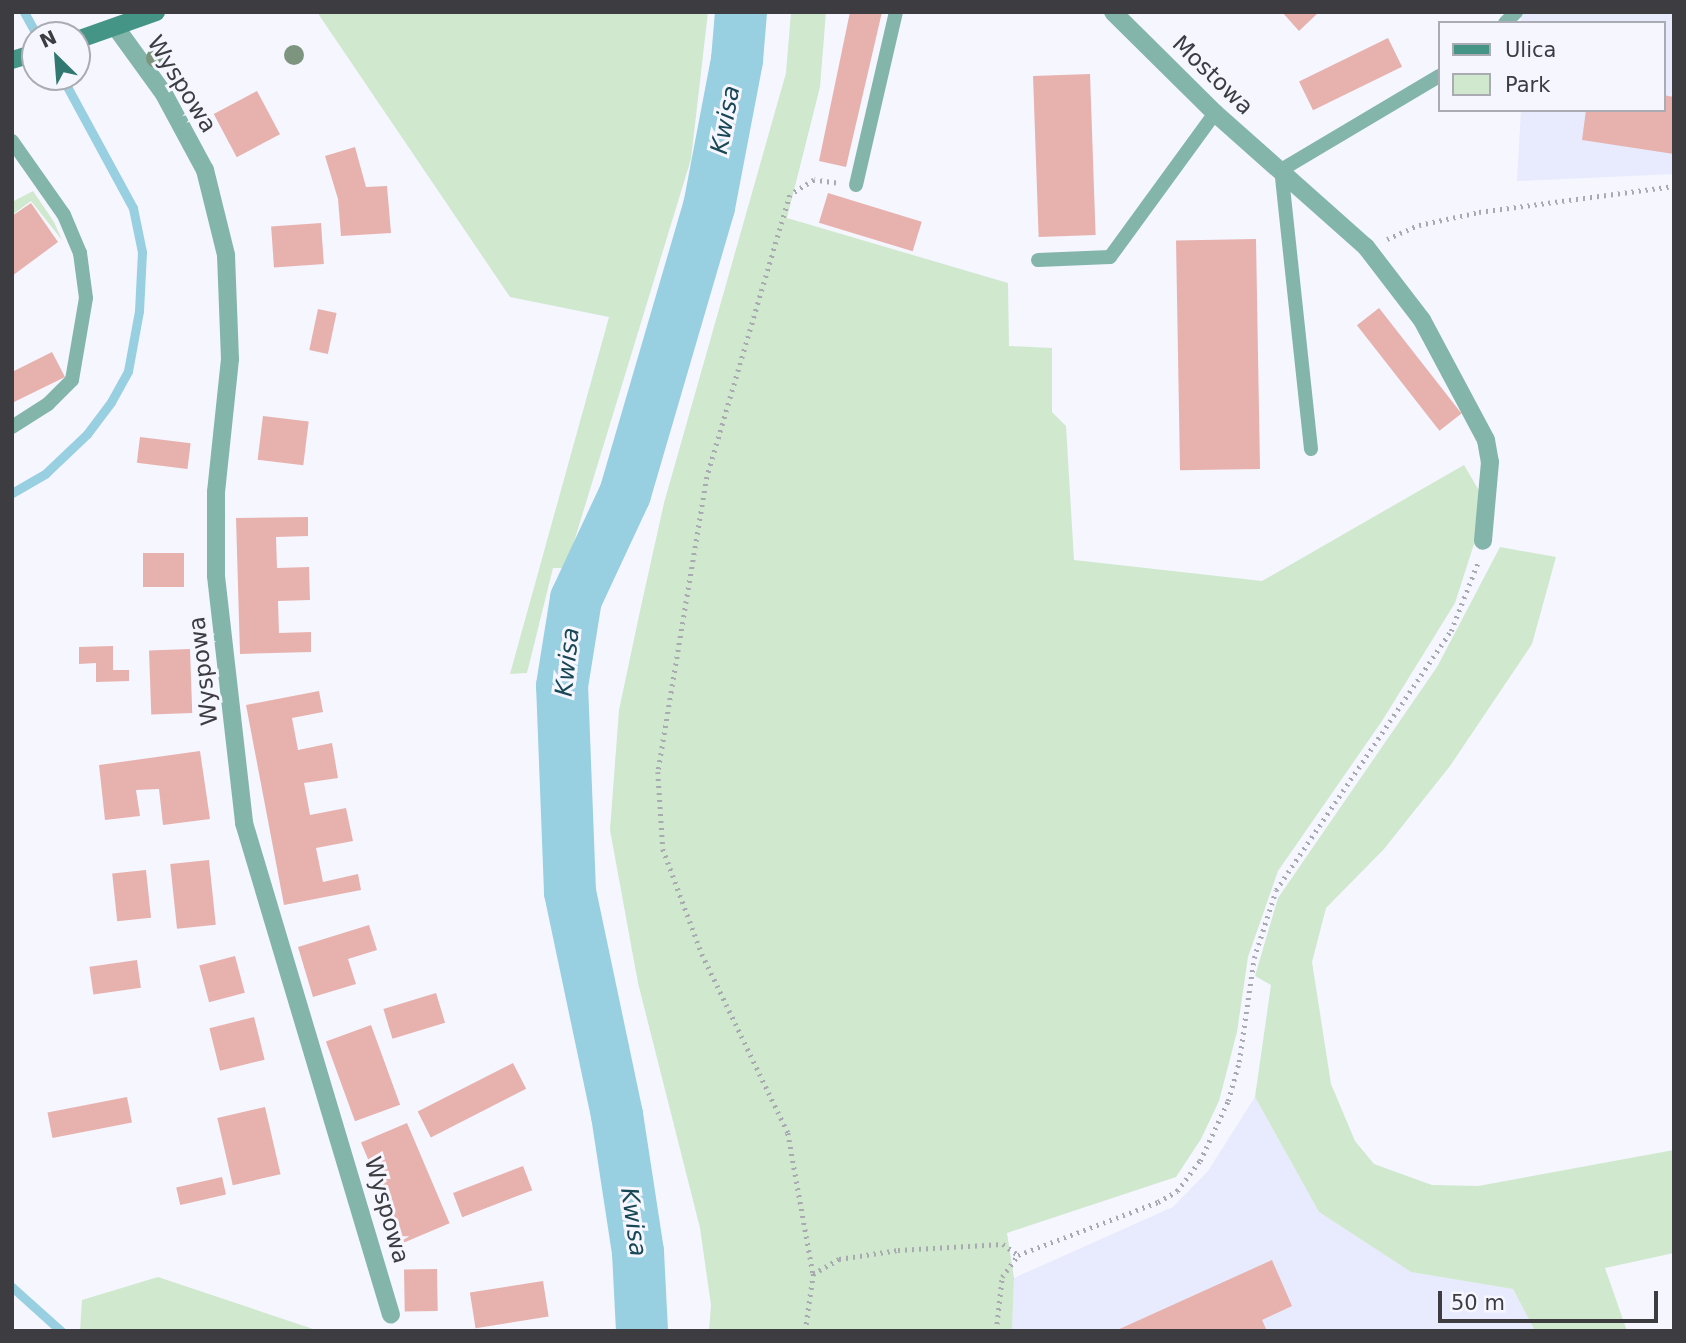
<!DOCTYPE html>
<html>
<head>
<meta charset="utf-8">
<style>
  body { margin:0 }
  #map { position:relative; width:1686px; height:1343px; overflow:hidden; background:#f5f6ff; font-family:"DejaVu Sans",sans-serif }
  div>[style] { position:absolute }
  .built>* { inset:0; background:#e8eafd }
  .green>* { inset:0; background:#d0e8cd }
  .stream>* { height:9px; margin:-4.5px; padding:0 4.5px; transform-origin:4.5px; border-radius:4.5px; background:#98cfe1 }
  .river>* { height:52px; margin:-26px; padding:0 26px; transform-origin:26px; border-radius:26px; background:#98cfe1 }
  .building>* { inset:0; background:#e7b2ae; transform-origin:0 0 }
  .path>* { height:4.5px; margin-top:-2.25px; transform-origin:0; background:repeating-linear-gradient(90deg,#a9a9b1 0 2px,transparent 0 7px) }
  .lane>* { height:14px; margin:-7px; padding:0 7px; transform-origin:7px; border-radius:7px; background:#84b5aa }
  .street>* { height:18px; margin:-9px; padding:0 9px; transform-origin:9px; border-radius:9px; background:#84b5aa }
  .secondary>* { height:18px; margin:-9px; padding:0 9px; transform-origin:9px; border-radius:9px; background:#449585 }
  .trees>* { width:20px; height:20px; margin:-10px; border-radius:50%; background:#7d957e }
  span { translate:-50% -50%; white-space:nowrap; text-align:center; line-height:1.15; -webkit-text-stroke:6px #f5f6ff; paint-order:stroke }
  .street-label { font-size:23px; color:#3c3c41 }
  .water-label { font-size:24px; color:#184755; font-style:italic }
  .frame { position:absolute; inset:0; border:14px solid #3c3c41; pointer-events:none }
  .legend { position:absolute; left:1438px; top:21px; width:228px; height:91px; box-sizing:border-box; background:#f5f6ff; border:2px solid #abacb3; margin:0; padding:9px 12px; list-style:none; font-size:21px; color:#3c3c41 }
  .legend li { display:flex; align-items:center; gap:14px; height:35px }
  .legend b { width:35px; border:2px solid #abacb3 }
  .north { position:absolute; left:21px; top:21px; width:70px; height:70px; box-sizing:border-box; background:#f5f6ff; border:2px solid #abacb3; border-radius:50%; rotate:335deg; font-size:19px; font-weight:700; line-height:28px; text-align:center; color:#3c3c41 }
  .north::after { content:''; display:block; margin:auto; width:24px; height:32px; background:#317871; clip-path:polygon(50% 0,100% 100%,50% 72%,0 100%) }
  .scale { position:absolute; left:1438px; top:1291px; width:220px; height:32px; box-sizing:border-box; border:4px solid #3c3c41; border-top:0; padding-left:9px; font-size:21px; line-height:24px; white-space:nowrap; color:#3c3c41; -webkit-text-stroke:5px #f5f6ff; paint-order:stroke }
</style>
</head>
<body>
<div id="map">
  <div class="built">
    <div style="clip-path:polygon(1521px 12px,1674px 12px,1674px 174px,1517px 181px,1521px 110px,1663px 110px,1663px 23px,1521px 23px)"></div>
    <div style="clip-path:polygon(1255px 1097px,1319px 1212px,1411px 1272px,1513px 1289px,1535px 1331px,1012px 1331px,1014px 1278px,1173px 1207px,1208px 1171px)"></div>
  </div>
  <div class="green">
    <div style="clip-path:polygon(317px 12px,708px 12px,691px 159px,566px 568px,553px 568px,527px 673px,510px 674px,609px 317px,510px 297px)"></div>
    <div style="clip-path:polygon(791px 12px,826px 12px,820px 87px,787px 218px,1008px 283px,1009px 346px,1052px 348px,1052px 412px,1066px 426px,1074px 560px,1262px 581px,1464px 465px,1481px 494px,1475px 541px,1455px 603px,1382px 721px,1278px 871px,1248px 957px,1237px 1032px,1219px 1101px,1201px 1139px,1176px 1177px,1007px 1233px,1014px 1278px,1012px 1331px,709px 1331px,711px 1305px,700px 1228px,638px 983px,610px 830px,619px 710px,640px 611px,664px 503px,786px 73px)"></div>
    <div style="clip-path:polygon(33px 191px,54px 222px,62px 240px,31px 201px,12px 215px,12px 202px)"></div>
    <div style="clip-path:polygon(1500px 547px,1556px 557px,1532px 644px,1450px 766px,1384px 849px,1326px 908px,1312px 962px,1331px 1084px,1355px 1141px,1374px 1164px,1432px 1185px,1478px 1186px,1674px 1150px,1674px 1253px,1605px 1268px,1627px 1331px,1535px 1331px,1513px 1289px,1411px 1272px,1319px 1212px,1255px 1097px,1271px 985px,1255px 976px,1278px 898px,1437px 667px)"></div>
    <div style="clip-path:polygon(158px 1277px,319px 1331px,80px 1331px,82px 1300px)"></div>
  </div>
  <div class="stream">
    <div style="left:24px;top:12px;width:26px;rotate:61deg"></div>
    <div style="left:12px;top:493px;width:39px;rotate:-30deg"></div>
    <div style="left:46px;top:473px;width:57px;rotate:-43.6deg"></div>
    <div style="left:87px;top:434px;width:40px;rotate:-53deg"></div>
    <div style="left:111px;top:402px;width:35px;rotate:-61deg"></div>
    <div style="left:128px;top:371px;width:61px;rotate:-79.6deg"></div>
    <div style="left:139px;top:311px;width:59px;rotate:-87.1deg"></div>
    <div style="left:142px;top:252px;width:45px;rotate:-101.6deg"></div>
    <div style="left:133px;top:208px;width:149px;rotate:-118.5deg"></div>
    <div style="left:12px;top:1287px;width:66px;rotate:41.9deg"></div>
  </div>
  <div class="river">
    <div style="left:642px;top:1331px;width:79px;rotate:-92.9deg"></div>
    <div style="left:638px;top:1252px;width:139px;rotate:-98.7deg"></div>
    <div style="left:617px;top:1115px;width:228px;rotate:-101.9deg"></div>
    <div style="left:570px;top:892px;width:206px;rotate:-92.2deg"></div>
    <div style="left:562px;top:686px;width:88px;rotate:-80.9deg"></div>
    <div style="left:576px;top:599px;width:116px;rotate:-65deg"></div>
    <div style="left:625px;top:494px;width:299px;rotate:-73.7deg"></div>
    <div style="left:709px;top:207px;width:150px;rotate:-79.2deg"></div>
    <div style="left:737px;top:60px;width:48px;rotate:-85.2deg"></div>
  </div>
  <div class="building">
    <div style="clip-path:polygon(850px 12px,882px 12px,846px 167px,819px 161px)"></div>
    <div style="clip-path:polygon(1282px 12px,1319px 12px,1299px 31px)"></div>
    <div style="left:1388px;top:38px;width:32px;height:99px;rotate:64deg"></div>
    <div style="left:1090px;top:74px;width:161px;height:57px;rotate:88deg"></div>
    <div style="left:257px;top:91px;width:49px;height:49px;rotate:62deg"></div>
    <div style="clip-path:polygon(1663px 95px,1674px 97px,1674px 154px,1582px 140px,1586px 110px,1663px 110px)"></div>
    <div style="clip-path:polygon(355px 147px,366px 187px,387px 186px,391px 233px,341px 236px,338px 199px,325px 156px)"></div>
    <div style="left:828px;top:193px;width:98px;height:31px;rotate:17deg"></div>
    <div style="clip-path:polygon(31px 203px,58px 242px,12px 276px,12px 216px)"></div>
    <div style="left:321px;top:223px;width:41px;height:50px;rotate:86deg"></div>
    <div style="left:1256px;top:239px;width:230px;height:80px;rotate:89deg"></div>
    <div style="left:1379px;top:308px;width:134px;height:28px;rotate:52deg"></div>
    <div style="left:318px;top:309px;width:19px;height:42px;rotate:12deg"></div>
    <div style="clip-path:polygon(52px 352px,65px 377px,12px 403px,12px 372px)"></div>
    <div style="left:263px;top:416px;width:46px;height:44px;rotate:7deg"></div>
    <div style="left:140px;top:437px;width:51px;height:26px;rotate:7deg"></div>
    <div style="clip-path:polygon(308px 517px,308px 536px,276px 537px,277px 568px,309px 567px,310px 600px,278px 601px,279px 633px,311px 632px,311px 652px,240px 654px,236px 518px)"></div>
    <div style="left:143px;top:553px;width:41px;height:34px"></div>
    <div style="clip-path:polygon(113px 646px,113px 670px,129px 670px,129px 681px,96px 682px,96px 663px,79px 664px,79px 647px)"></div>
    <div style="left:190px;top:649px;width:64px;height:41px;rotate:88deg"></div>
    <div style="clip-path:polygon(319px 691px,323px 712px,292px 718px,298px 750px,332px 743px,338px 778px,304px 783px,310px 815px,346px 808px,353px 841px,316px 848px,323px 882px,358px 874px,361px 890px,284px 905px,246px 705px)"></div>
    <div style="clip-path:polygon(200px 751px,210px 819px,163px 825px,159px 789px,136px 790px,140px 816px,105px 820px,99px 765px)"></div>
    <div style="left:209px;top:860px;width:65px;height:39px;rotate:84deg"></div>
    <div style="left:146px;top:870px;width:48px;height:34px;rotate:84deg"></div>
    <div style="clip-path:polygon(369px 925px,377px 950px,348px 959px,356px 984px,313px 997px,298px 947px)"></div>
    <div style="left:235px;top:956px;width:38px;height:37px;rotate:75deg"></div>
    <div style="left:137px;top:960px;width:28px;height:48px;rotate:82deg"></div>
    <div style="left:436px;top:993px;width:31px;height:55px;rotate:73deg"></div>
    <div style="left:254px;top:1017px;width:44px;height:46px;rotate:76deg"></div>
    <div style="left:371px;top:1025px;width:85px;height:48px;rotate:70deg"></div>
    <div style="left:513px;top:1063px;width:29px;height:107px;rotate:63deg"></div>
    <div style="left:127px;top:1097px;width:26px;height:81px;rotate:79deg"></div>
    <div style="left:265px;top:1107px;width:69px;height:49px;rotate:77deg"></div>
    <div style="left:407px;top:1123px;width:109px;height:50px;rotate:67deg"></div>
    <div style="left:523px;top:1166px;width:26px;height:75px;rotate:69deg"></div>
    <div style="left:222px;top:1177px;width:18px;height:47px;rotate:77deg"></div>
    <div style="clip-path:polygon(1272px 1260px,1292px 1306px,1262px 1320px,1267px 1331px,1115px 1331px)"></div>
    <div style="left:437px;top:1269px;width:42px;height:33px;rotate:89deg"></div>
    <div style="left:543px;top:1281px;width:36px;height:74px;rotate:81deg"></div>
  </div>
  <div class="path">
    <div style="left:836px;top:183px;width:22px;rotate:-172deg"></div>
    <div style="left:814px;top:180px;width:28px;rotate:148deg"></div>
    <div style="left:790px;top:195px;width:294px;rotate:106.4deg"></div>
    <div style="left:707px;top:477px;width:299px;rotate:99.4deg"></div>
    <div style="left:658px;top:772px;width:77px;rotate:86.3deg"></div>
    <div style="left:663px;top:849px;width:112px;rotate:69.6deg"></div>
    <div style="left:702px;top:954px;width:199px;rotate:64.3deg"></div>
    <div style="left:788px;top:1133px;width:143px;rotate:79.9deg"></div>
    <div style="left:813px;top:1274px;width:30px;rotate:-30deg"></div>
    <div style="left:839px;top:1259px;width:60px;rotate:-8.7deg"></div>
    <div style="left:898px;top:1250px;width:105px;rotate:-3.3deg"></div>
    <div style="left:1003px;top:1244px;width:19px;rotate:36deg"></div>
    <div style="left:1387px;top:239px;width:35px;rotate:-24deg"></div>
    <div style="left:1419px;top:225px;width:61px;rotate:-12.2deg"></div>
    <div style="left:1479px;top:212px;width:197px;rotate:-7.6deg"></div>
    <div style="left:805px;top:1331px;width:58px;rotate:-82deg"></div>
    <div style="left:996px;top:1331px;width:54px;rotate:-83.7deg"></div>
    <div style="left:1002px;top:1277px;width:27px;rotate:-54deg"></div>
    <div style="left:1018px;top:1255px;width:150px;rotate:-20.7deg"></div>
    <div style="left:1158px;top:1202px;width:22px;rotate:-30deg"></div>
    <div style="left:1177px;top:1191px;width:38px;rotate:-53deg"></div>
    <div style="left:1200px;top:1161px;width:66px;rotate:-65deg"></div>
    <div style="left:1228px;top:1101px;width:41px;rotate:-74.2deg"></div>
    <div style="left:1239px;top:1062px;width:105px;rotate:-81.8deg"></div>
    <div style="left:1254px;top:958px;width:71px;rotate:-72.1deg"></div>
    <div style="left:1276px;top:890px;width:313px;rotate:-56deg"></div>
    <div style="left:1451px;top:631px;width:74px;rotate:-68.6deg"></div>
  </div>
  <div class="lane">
    <div style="left:1505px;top:23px;width:16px;rotate:-45deg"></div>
    <div style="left:12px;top:141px;width:90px;rotate:54.9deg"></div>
    <div style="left:64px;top:215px;width:41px;rotate:67.2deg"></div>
    <div style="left:80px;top:253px;width:45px;rotate:82.4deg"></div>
    <div style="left:86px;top:298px;width:83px;rotate:99.7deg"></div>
    <div style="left:72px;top:380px;width:34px;rotate:135deg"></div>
    <div style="left:48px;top:404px;width:43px;rotate:147.4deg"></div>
    <div style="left:856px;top:185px;width:178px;rotate:-77deg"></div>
    <div style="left:1038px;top:260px;width:72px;rotate:-2.4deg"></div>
    <div style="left:1110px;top:257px;width:178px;rotate:-53.9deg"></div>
    <div style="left:1311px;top:449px;width:281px;rotate:-96.1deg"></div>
    <div style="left:1281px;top:170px;width:184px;rotate:-30.7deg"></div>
  </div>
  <div class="street">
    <div style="left:1113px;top:12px;width:144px;rotate:44.7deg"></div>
    <div style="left:1215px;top:113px;width:202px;rotate:41.6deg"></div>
    <div style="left:1366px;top:247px;width:92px;rotate:52.5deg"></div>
    <div style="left:1422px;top:320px;width:136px;rotate:61.9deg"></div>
    <div style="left:1486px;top:440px;width:22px;rotate:80deg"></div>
    <div style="left:1490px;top:462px;width:79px;rotate:95.1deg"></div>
    <div style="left:117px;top:29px;width:80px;rotate:54.1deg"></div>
    <div style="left:164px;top:94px;width:86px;rotate:61.7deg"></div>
    <div style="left:205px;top:170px;width:88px;rotate:76.1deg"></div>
    <div style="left:226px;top:255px;width:104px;rotate:87.8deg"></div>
    <div style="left:230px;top:359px;width:134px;rotate:96deg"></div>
    <div style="left:216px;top:492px;width:84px;rotate:90deg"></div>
    <div style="left:216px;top:576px;width:249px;rotate:83.5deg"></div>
    <div style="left:244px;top:823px;width:513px;rotate:73.36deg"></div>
  </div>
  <div class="secondary">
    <div style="left:77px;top:40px;width:84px;rotate:-19.5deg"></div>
    <div style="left:12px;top:60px;width:24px;rotate:-17deg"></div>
  </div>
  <div class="trees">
    <div style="left:294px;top:55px"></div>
    <div style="left:156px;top:58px"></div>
  </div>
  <div class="street-label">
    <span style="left:1213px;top:75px;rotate:44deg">Mostowa</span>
    <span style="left:182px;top:84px;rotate:58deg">Wyspowa</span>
    <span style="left:203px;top:671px;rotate:-97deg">Wyspowa</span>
    <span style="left:387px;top:1210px;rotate:74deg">Wyspowa</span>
  </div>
  <div class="water-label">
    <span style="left:726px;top:120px;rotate:-79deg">Kwisa</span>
    <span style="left:568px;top:662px;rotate:-84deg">Kwisa</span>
    <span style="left:633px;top:1222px;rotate:82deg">Kwisa</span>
  </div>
  <div class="frame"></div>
  <ul class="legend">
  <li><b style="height:9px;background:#449585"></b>Ulica</li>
  <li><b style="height:19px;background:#d0e8cd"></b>Park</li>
  </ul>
  <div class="north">N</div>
  <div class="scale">50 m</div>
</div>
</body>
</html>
